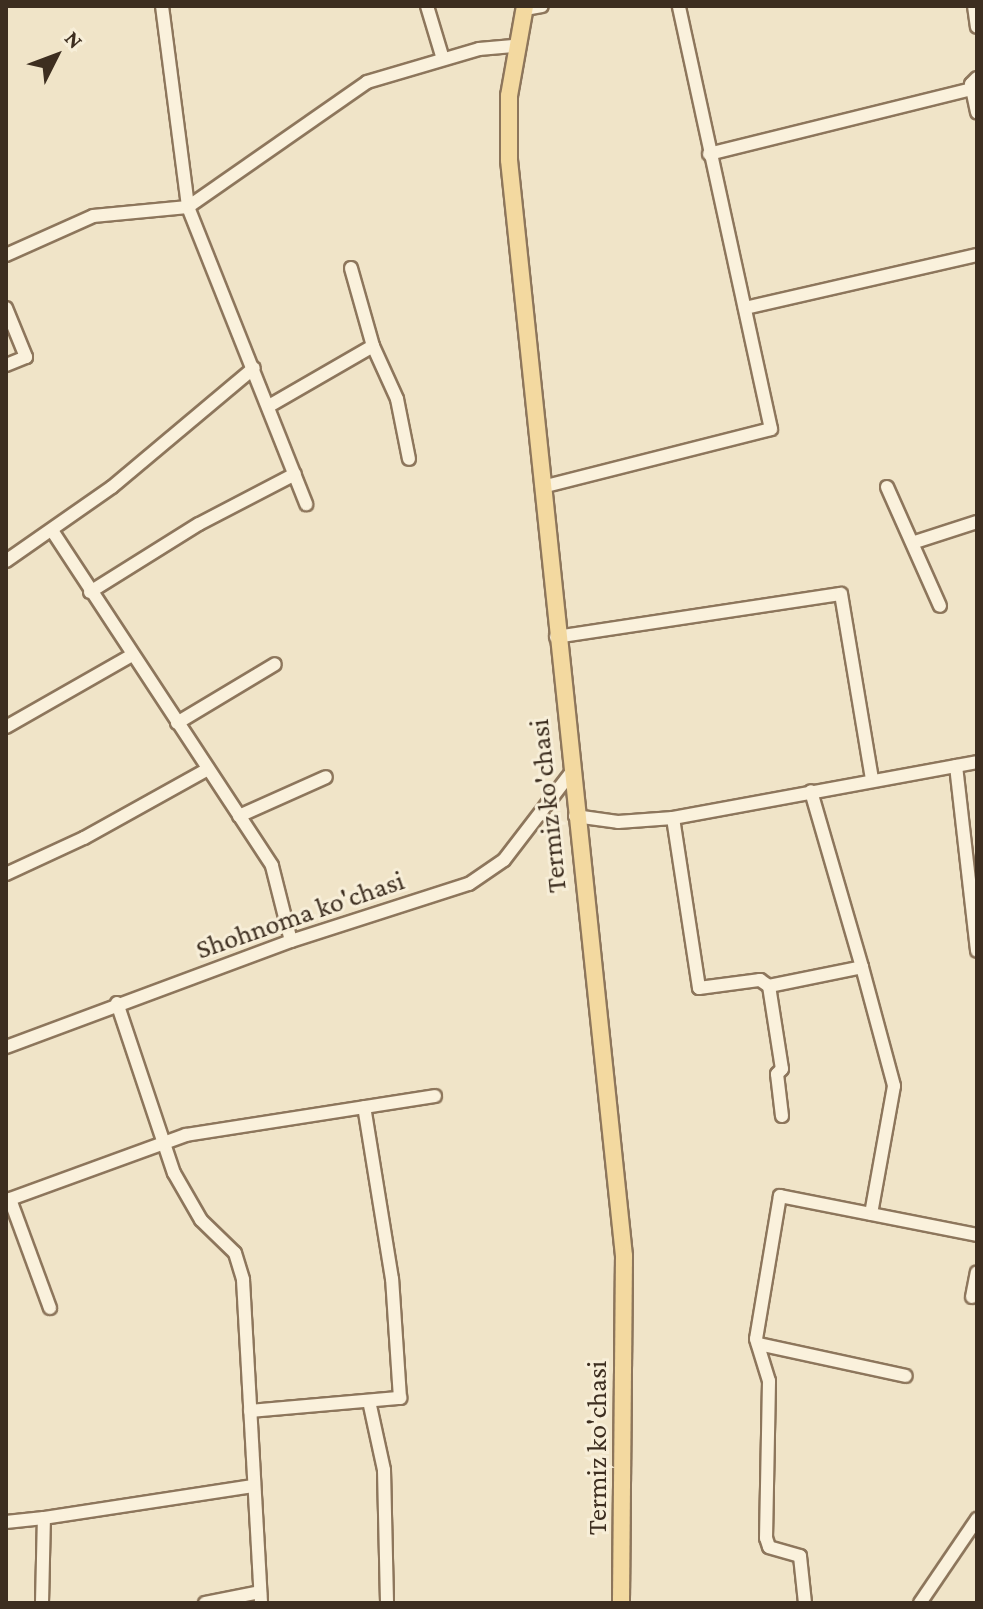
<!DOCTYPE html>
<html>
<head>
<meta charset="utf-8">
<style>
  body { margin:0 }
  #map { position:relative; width:983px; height:1609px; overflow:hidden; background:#f0e4c8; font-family:"Crimson Pro",serif }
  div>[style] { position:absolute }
  .roads { filter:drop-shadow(2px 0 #8d765c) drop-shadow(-2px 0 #8d765c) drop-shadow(0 2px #8d765c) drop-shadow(0 -2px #8d765c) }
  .minor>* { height:12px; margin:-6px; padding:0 6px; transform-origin:6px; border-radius:6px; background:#faf1dc }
  .major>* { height:16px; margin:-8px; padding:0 8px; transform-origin:8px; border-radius:8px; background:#f3d9a0 }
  span { translate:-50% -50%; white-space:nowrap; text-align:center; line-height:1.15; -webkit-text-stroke:6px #f7eed8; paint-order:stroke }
  .street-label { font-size:28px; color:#3d2e20 }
  .frame { position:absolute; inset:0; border:8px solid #3d2e20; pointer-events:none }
  .north { position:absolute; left:16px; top:16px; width:80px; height:80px; -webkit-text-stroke:6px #f7eed8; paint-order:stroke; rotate:48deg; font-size:22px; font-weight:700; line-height:32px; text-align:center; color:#3d2e20 }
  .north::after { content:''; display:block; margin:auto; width:28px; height:36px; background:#3d2e20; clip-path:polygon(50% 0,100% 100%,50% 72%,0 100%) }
</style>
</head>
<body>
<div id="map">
  <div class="roads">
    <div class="minor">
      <div style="left:162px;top:6px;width:203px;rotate:82.6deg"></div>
      <div style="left:188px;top:207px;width:320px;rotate:68.3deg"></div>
      <div style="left:427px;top:6px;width:55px;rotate:73.2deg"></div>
      <div style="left:974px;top:6px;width:21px;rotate:82deg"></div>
      <div style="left:525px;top:9px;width:17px;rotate:-10deg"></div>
      <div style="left:977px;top:78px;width:8px;rotate:135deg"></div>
      <div style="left:971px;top:84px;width:29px;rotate:78deg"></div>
      <div style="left:709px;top:154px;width:271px;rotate:-13.9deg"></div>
      <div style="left:6px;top:255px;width:95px;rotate:-24.1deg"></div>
      <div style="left:93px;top:216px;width:95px;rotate:-5.4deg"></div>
      <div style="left:188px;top:207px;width:218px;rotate:-34.9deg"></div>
      <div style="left:367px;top:82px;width:117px;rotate:-16.4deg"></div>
      <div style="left:479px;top:49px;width:37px;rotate:-5deg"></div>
      <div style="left:6px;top:308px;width:53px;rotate:67.8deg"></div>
      <div style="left:26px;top:357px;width:22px;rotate:158deg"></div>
      <div style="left:745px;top:308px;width:238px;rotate:-12.9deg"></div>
      <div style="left:373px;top:346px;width:58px;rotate:65.6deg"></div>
      <div style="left:397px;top:399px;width:61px;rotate:78.7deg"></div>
      <div style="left:269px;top:406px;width:120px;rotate:-30deg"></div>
      <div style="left:373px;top:346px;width:81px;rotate:-105.8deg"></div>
      <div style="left:542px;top:487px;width:236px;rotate:-14.2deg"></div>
      <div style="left:771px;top:429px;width:433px;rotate:-102.3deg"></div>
      <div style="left:887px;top:487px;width:130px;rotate:66deg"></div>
      <div style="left:53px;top:532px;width:399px;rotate:56.7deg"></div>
      <div style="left:272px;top:866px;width:77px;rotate:75.8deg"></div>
      <div style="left:915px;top:542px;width:65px;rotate:-17.9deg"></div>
      <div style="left:6px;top:561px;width:129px;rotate:-34.9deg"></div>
      <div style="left:112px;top:487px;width:185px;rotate:-40deg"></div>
      <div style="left:90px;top:592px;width:128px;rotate:-32deg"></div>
      <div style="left:199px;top:524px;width:108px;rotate:-27.5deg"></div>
      <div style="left:556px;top:637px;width:288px;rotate:-8.6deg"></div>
      <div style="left:841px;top:594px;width:188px;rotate:80.5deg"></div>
      <div style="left:177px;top:723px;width:114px;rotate:-31deg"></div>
      <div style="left:6px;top:727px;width:145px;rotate:-29.7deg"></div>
      <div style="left:956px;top:766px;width:186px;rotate:83.5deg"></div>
      <div style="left:239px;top:816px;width:95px;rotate:-24.1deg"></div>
      <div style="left:575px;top:816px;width:43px;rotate:7.9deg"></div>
      <div style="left:618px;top:822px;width:55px;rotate:-4.2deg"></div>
      <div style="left:673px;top:818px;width:309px;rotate:-10.4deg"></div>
      <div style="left:673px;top:818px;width:172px;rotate:81.3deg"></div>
      <div style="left:699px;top:988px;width:62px;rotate:-7.5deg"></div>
      <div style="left:760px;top:980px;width:11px;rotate:34deg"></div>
      <div style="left:6px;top:874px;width:86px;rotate:-24.8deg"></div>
      <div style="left:84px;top:838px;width:142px;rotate:-29.1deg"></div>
      <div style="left:862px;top:967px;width:123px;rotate:74.9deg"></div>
      <div style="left:894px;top:1086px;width:130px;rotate:100.2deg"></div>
      <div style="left:117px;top:1003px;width:179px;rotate:71.5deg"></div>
      <div style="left:174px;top:1173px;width:54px;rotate:60.1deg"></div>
      <div style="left:201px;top:1220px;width:47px;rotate:44.1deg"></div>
      <div style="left:235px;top:1253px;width:28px;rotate:73deg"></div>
      <div style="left:243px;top:1280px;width:324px;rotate:86.8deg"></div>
      <div style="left:6px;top:1047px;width:304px;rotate:-20.4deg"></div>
      <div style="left:291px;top:941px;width:187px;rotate:-17.8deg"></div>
      <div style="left:469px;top:884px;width:42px;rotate:-34.4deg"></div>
      <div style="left:504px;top:860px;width:108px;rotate:-52.5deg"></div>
      <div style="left:782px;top:1116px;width:42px;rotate:-96.8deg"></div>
      <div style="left:777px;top:1074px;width:7px;rotate:-45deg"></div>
      <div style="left:782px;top:1069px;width:84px;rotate:-98.9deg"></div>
      <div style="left:769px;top:986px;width:95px;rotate:-11.5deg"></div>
      <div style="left:862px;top:967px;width:183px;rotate:-106.2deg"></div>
      <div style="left:972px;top:1297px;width:25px;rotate:-79deg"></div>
      <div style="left:50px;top:1308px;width:116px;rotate:-110.2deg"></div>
      <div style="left:10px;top:1199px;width:187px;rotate:-20deg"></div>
      <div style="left:186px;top:1135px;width:252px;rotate:-8.9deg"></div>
      <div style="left:758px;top:1344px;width:151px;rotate:12.2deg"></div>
      <div style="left:369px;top:1401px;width:71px;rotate:77.7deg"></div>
      <div style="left:384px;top:1470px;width:133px;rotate:88.7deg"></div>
      <div style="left:250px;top:1411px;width:151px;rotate:-5deg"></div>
      <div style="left:400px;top:1398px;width:119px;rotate:-93.8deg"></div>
      <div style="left:392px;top:1279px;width:174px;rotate:-99.2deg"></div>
      <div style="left:6px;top:1522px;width:38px;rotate:-6deg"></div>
      <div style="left:42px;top:1603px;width:85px;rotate:-88.7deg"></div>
      <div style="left:44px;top:1518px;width:212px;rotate:-8.7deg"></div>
      <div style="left:205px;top:1603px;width:56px;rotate:-11.3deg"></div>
      <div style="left:805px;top:1603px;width:47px;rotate:-96.1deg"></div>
      <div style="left:800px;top:1556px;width:32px;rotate:-164deg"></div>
      <div style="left:769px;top:1547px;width:9px;rotate:-108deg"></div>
      <div style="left:766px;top:1538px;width:157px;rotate:-88.9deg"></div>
      <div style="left:769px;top:1381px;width:44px;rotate:-107.2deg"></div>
      <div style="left:756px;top:1339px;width:145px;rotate:-80.5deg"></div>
      <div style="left:780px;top:1196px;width:201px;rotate:11.2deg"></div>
      <div style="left:920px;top:1603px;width:102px;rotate:-55.8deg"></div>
    </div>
    <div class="major">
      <div style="left:525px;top:6px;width:91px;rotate:100.1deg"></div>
      <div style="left:509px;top:96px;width:64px;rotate:90deg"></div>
      <div style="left:509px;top:160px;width:1102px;rotate:84.01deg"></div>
      <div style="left:624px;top:1256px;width:347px;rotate:90.5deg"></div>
    </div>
  </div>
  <div class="street-label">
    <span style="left:548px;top:806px;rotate:-96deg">Termiz ko'chasi</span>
    <span style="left:300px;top:915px;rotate:-19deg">Shohnoma ko'chasi</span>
    <span style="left:597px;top:1448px;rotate:-90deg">Termiz ko'chasi</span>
  </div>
  <div class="frame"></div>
  <div class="north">N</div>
</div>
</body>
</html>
